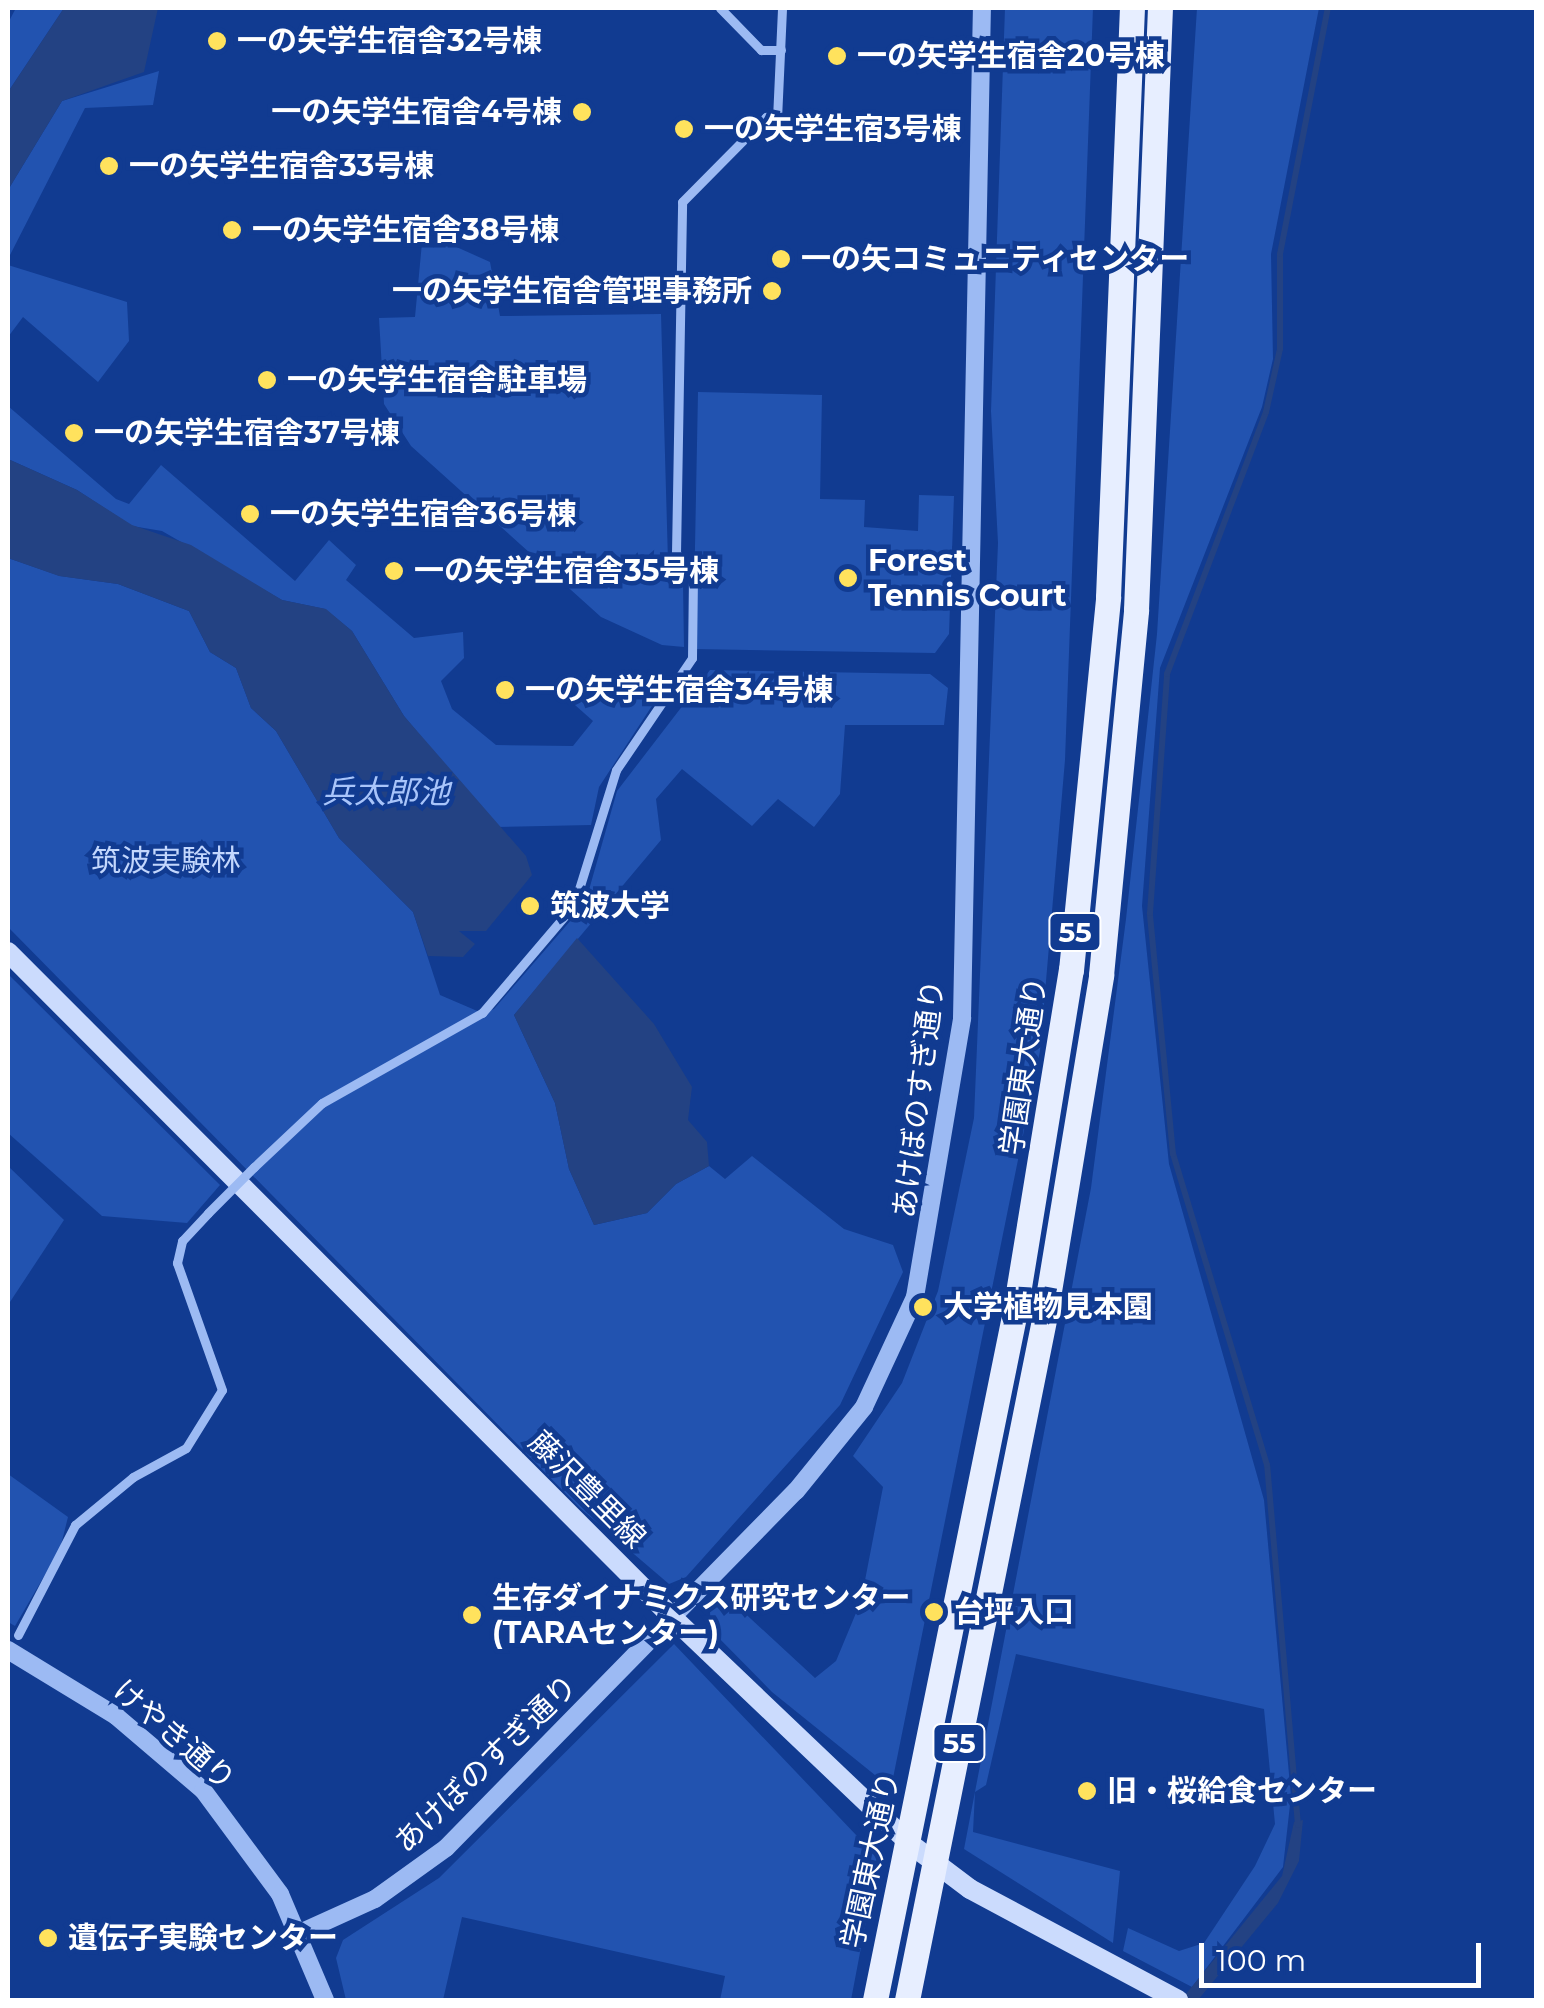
<!DOCTYPE html>
<html>
<head>
<meta charset="utf-8">
<style>
  body { margin:0 }
  #map { position:relative; width:1544px; height:2008px; overflow:hidden; background:#113b91; font-family:Montserrat,"Noto Sans JP",sans-serif }
  div>[style] { position:absolute }
  .green>* { inset:0; background:#2253b0 }
  .water>* { inset:0; background:#234283 }
  .stream>* { height:6px; margin:-3px; padding:0 3px; transform-origin:3px; border-radius:3px; background:#234283 }
  .pedestrian>* { height:9px; margin:-4.5px; padding:0 4.5px; transform-origin:4.5px; border-radius:4.5px; background:#9cbaf3 }
  .tertiary>* { height:18px; margin:-9px; padding:0 9px; transform-origin:9px; border-radius:9px; background:#9cbaf3 }
  .secondary>* { height:20px; margin:-10px; padding:0 10px; transform-origin:10px; border-radius:10px; background:#cbdbfd }
  .primary>* { height:25px; margin:-12.5px; padding:0 12.5px; transform-origin:12.5px; border-radius:12.5px; background:#e7eeff }
  .pedestrian-bridge>* { height:9px; margin:-4.5px; padding:0 4.5px; transform-origin:4.5px; border-radius:4.5px; background:#9cbaf3 }
  .dots>* { width:28px; height:28px; translate:-50% -50%; box-sizing:border-box; border:5px solid #113b91; border-radius:50% }
  span { translate:-50% -50%; white-space:nowrap; text-align:center; line-height:1.15; -webkit-text-stroke:9px #113b91; paint-order:stroke }
  .shield-label span { padding:2px 8px; background:#113b91; border:2px solid; border-radius:8px; -webkit-text-stroke-width:0 }
  .shield-label { font-size:28px; color:#fff; font-weight:700 }
  .poi-label { font-size:30px; color:#fff; font-weight:700 }
  .left { translate:0 -50%; text-align:left }
  .right { translate:-100% -50%; text-align:right }
  .park-label { font-size:30px; color:#c3d7fd }
  .street-label { font-size:30px; color:#fff }
  .water-label { font-size:32px; color:#a8c4fa; font-style:italic }
  .frame { position:absolute; inset:0; border:10px solid #fff; pointer-events:none }
  .scale { position:absolute; left:1199px; top:1943px; width:282px; height:45px; box-sizing:border-box; border:5px solid #fff; border-top:0; padding-left:12px; font-size:30px; line-height:35px; white-space:nowrap; color:#fff; -webkit-text-stroke:8px #113b91; paint-order:stroke }
</style>
</head>
<body>
<div id="map">
  <div class="green">
    <div style="clip-path:polygon(16px 8px,64px 8px,8px 92px,8px 23px)"></div>
    <div style="clip-path:polygon(1005px 8px,1093px 8px,1065px 760px,1040px 1051px,891px 1788px,772px 1692px,711px 1630px,710px 1612px,724px 1594px,815px 1678px,836px 1661px,861px 1601px,883px 1487px,853px 1456px,902px 1383px,938px 1291px,974px 1118px,998px 543px,991px 411px)"></div>
    <div style="clip-path:polygon(1197px 8px,1319px 8px,1271px 254px,1273px 359px,1262px 407px,1160px 668px,1142px 906px,1169px 1164px,1264px 1500px,1291px 1796px,1283px 1867px,1192px 1987px,1123px 1951px,1128px 1928px,1179px 1951px,1204px 1943px,1255px 1866px,1275px 1824px,1264px 1709px,1016px 1654px,986px 1785px,975px 1792px,973px 1832px,1120px 1871px,1113px 1943px,964px 1849px,1091px 1188px,1126px 919px,1157px 634px)"></div>
    <div style="clip-path:polygon(159px 71px,153px 105px,85px 108px,8px 259px,8px 190px,62px 101px)"></div>
    <div style="clip-path:polygon(423px 232px,490px 262px,500px 316px,661px 314px,668px 561px,683px 584px,684px 647px,662px 645px,601px 617px,411px 446px,384px 404px,379px 318px,415px 317px)"></div>
    <div style="clip-path:polygon(8px 265px,127px 302px,129px 341px,98px 382px,23px 317px,8px 337px)"></div>
    <div style="clip-path:polygon(698px 392px,822px 395px,820px 499px,865px 500px,864px 527px,918px 531px,919px 495px,954px 496px,949px 634px,935px 653px,693px 649px)"></div>
    <div style="clip-path:polygon(8px 406px,116px 499px,129px 504px,161px 465px,295px 581px,329px 540px,356px 565px,346px 580px,414px 638px,463px 632px,464px 658px,441px 681px,452px 709px,496px 745px,573px 746px,593px 721px,566px 697px,574px 686px,665px 686px,599px 787px,591px 825px,496px 827px,404px 716px,352px 631px,325px 609px,282px 600px,162px 531px,132px 526px,77px 490px,8px 459px)"></div>
    <div style="clip-path:polygon(8px 558px,60px 576px,118px 584px,189px 611px,210px 652px,236px 668px,251px 708px,276px 731px,339px 838px,413px 912px,440px 995px,482px 1013px,494px 1009px,585px 904px,617px 791px,710px 670px,930px 674px,948px 688px,944px 725px,845px 725px,840px 794px,814px 827px,778px 799px,752px 826px,682px 769px,656px 799px,661px 840px,514px 1015px,555px 1103px,569px 1169px,594px 1225px,647px 1213px,676px 1184px,709px 1166px,725px 1179px,752px 1156px,844px 1229px,893px 1245px,903px 1272px,840px 1405px,686px 1577px,669px 1584px,580px 1508px,8px 927px)"></div>
    <div style="clip-path:polygon(8px 974px,220px 1185px,187px 1223px,102px 1216px,8px 1133px)"></div>
    <div style="clip-path:polygon(8px 1166px,64px 1220px,8px 1305px)"></div>
    <div style="clip-path:polygon(8px 1474px,68px 1517px,60px 1549px,15px 1626px,8px 1622px)"></div>
    <div style="clip-path:polygon(674px 1644px,878px 1858px,851px 2000px,720px 2000px,725px 1976px,462px 1917px,443px 2000px,346px 2000px,336px 1958px,343px 1940px,439px 1878px)"></div>
  </div>
  <div class="water">
    <div style="clip-path:polygon(64px 8px,158px 8px,144px 72px,62px 101px,8px 190px,8px 92px)"></div>
    <div style="clip-path:polygon(8px 459px,77px 490px,132px 525px,191px 545px,282px 600px,326px 609px,352px 631px,404px 716px,526px 856px,532px 875px,486px 931px,459px 931px,475px 944px,463px 957px,428px 956px,413px 912px,339px 838px,276px 731px,251px 708px,236px 668px,210px 652px,189px 611px,118px 584px,59px 576px,8px 558px)"></div>
    <div style="clip-path:polygon(577px 938px,654px 1024px,692px 1087px,688px 1120px,707px 1142px,709px 1166px,676px 1184px,647px 1213px,594px 1225px,569px 1169px,555px 1103px,514px 1015px)"></div>
    <div style="clip-path:polygon(1303px 1820px,1299px 1861px,1278px 1903px,1198px 2000px,1181px 2000px,1282px 1876px,1294px 1822px)"></div>
  </div>
  <div class="stream">
    <div style="left:1298px;top:1825px;width:361px;rotate:-94.9deg"></div>
    <div style="left:1267px;top:1465px;width:325px;rotate:-106.8deg"></div>
    <div style="left:1173px;top:1154px;width:242px;rotate:-95.5deg"></div>
    <div style="left:1150px;top:913px;width:240px;rotate:-85.9deg"></div>
    <div style="left:1167px;top:674px;width:280px;rotate:-69.3deg"></div>
    <div style="left:1266px;top:412px;width:65px;rotate:-77.5deg"></div>
    <div style="left:1280px;top:349px;width:95px;rotate:-90deg"></div>
    <div style="left:1280px;top:254px;width:251px;rotate:-79deg"></div>
  </div>
  <div class="pedestrian">
    <div style="left:720px;top:8px;width:59px;rotate:45.7deg"></div>
    <div style="left:761px;top:50px;width:20px"></div>
    <div style="left:254px;top:1167px;width:93px;rotate:-43.3deg"></div>
    <div style="left:322px;top:1103px;width:184px;rotate:-29.4deg"></div>
    <div style="left:482px;top:1013px;width:142px;rotate:-49.6deg"></div>
    <div style="left:574px;top:905px;width:141px;rotate:-72.7deg"></div>
    <div style="left:616px;top:770px;width:135px;rotate:-55.8deg"></div>
    <div style="left:692px;top:658px;width:82px;rotate:-89.3deg"></div>
    <div style="left:693px;top:576px;width:29px;rotate:-126deg"></div>
    <div style="left:676px;top:553px;width:351px;rotate:-89deg"></div>
    <div style="left:682px;top:202px;width:120px;rotate:-45.3deg"></div>
    <div style="left:766px;top:117px;width:11px;rotate:10deg"></div>
    <div style="left:777px;top:119px;width:111px;rotate:-87.4deg"></div>
    <div style="left:18px;top:1635px;width:124px;rotate:-62.6deg"></div>
    <div style="left:75px;top:1525px;width:75px;rotate:-39.6deg"></div>
    <div style="left:133px;top:1477px;width:60px;rotate:-28.7deg"></div>
    <div style="left:186px;top:1448px;width:68px;rotate:-58.2deg"></div>
    <div style="left:222px;top:1390px;width:135px;rotate:-109.5deg"></div>
    <div style="left:177px;top:1263px;width:23px;rotate:-77deg"></div>
    <div style="left:182px;top:1241px;width:38px;rotate:-47deg"></div>
  </div>
  <div class="tertiary">
    <div style="left:8px;top:1650px;width:127px;rotate:31.4deg"></div>
    <div style="left:116px;top:1716px;width:114px;rotate:40.4deg"></div>
    <div style="left:203px;top:1790px;width:129px;rotate:53.5deg"></div>
    <div style="left:280px;top:1894px;width:115px;rotate:67deg"></div>
    <div style="left:300px;top:1933px;width:82px;rotate:-24.4deg"></div>
    <div style="left:375px;top:1899px;width:87px;rotate:-35.7deg"></div>
    <div style="left:446px;top:1848px;width:500px;rotate:-45.6deg"></div>
    <div style="left:796px;top:1491px;width:108px;rotate:-51deg"></div>
    <div style="left:864px;top:1407px;width:121px;rotate:-65.1deg"></div>
    <div style="left:915px;top:1297px;width:283px;rotate:-80.4deg"></div>
    <div style="left:962px;top:1018px;width:1010px;rotate:-88.87deg"></div>
  </div>
  <div class="secondary">
    <div style="left:8px;top:952px;width:940px;rotate:45.04deg"></div>
    <div style="left:672px;top:1617px;width:327px;rotate:43.6deg"></div>
    <div style="left:909px;top:1843px;width:76px;rotate:37deg"></div>
    <div style="left:970px;top:1889px;width:236px;rotate:28.1deg"></div>
  </div>
  <div class="primary">
    <div style="left:875px;top:2000px;width:703px;rotate:-78.51deg"></div>
    <div style="left:1015px;top:1311px;width:346px;rotate:-80.7deg"></div>
    <div style="left:1071px;top:970px;width:375px;rotate:-84.3deg"></div>
    <div style="left:1108px;top:597px;width:589px;rotate:-87.67deg"></div>
    <div style="left:907px;top:2000px;width:699px;rotate:-78.61deg"></div>
    <div style="left:1045px;top:1315px;width:345px;rotate:-80.6deg"></div>
    <div style="left:1101px;top:975px;width:367px;rotate:-84.5deg"></div>
    <div style="left:1136px;top:610px;width:602px;rotate:-87.72deg"></div>
  </div>
  <div class="pedestrian-bridge">
    <div style="left:208px;top:1213px;width:65px;rotate:-45deg"></div>
  </div>
  <div class="dots">
    <div style="left:217px;top:41px;background:#ffe25d"></div>
    <div style="left:837px;top:56px;background:#ffe25d"></div>
    <div style="left:582px;top:112px;background:#ffe25d"></div>
    <div style="left:684px;top:129px;background:#ffe25d"></div>
    <div style="left:109px;top:166px;background:#ffe25d"></div>
    <div style="left:232px;top:230px;background:#ffe25d"></div>
    <div style="left:781px;top:259px;background:#ffe25d"></div>
    <div style="left:772px;top:291px;background:#ffe25d"></div>
    <div style="left:267px;top:380px;background:#ffe25d"></div>
    <div style="left:74px;top:433px;background:#ffe25d"></div>
    <div style="left:250px;top:514px;background:#ffe25d"></div>
    <div style="left:394px;top:571px;background:#ffe25d"></div>
    <div style="left:848px;top:578px;background:#ffe25d"></div>
    <div style="left:505px;top:690px;background:#ffe25d"></div>
    <div style="left:530px;top:906px;background:#ffe25d"></div>
    <div style="left:923px;top:1307px;background:#ffe25d"></div>
    <div style="left:934px;top:1612px;background:#ffe25d"></div>
    <div style="left:472px;top:1615px;background:#ffe25d"></div>
    <div style="left:1087px;top:1791px;background:#ffe25d"></div>
    <div style="left:48px;top:1938px;background:#ffe25d"></div>
  </div>
  <div class="shield-label">
    <span style="left:1075px;top:932px">55</span>
    <span style="left:959px;top:1743px">55</span>
  </div>
  <div class="poi-label">
    <span class="left" style="left:237px;top:41px">一の矢学生宿舎32号棟</span>
    <span class="left" style="left:857px;top:56px">一の矢学生宿舎20号棟</span>
    <span class="right" style="left:562px;top:112px">一の矢学生宿舎4号棟</span>
    <span class="left" style="left:704px;top:129px">一の矢学生宿3号棟</span>
    <span class="left" style="left:129px;top:166px">一の矢学生宿舎33号棟</span>
    <span class="left" style="left:252px;top:230px">一の矢学生宿舎38号棟</span>
    <span class="left" style="left:801px;top:259px">一の矢コミュニティセンター</span>
    <span class="right" style="left:752px;top:291px">一の矢学生宿舎管理事務所</span>
    <span class="left" style="left:287px;top:380px">一の矢学生宿舎駐車場</span>
    <span class="left" style="left:94px;top:433px">一の矢学生宿舎37号棟</span>
    <span class="left" style="left:270px;top:514px">一の矢学生宿舎36号棟</span>
    <span class="left" style="left:868px;top:578px">Forest<br>Tennis Court</span>
    <span class="left" style="left:414px;top:571px">一の矢学生宿舎35号棟</span>
    <span class="left" style="left:525px;top:690px">一の矢学生宿舎34号棟</span>
    <span class="left" style="left:550px;top:906px">筑波大学</span>
    <span class="left" style="left:943px;top:1307px">大学植物見本園</span>
    <span class="left" style="left:492px;top:1615px">生存ダイナミクス研究センター<br>(TARAセンター)</span>
    <span class="left" style="left:954px;top:1612px">台坪入口</span>
    <span class="left" style="left:1107px;top:1791px">旧・桜給食センター</span>
    <span class="left" style="left:68px;top:1938px">遺伝子実験センター</span>
  </div>
  <div class="park-label">
    <span style="left:166px;top:861px">筑波実験林</span>
  </div>
  <div class="street-label">
    <span style="left:1024px;top:1066px;rotate:-82deg">学園東大通り</span>
    <span style="left:919px;top:1099px;rotate:-83deg">あけぼのすぎ通り</span>
    <span style="left:587px;top:1490px;rotate:45deg">藤沢豊里線</span>
    <span style="left:174px;top:1735px;rotate:41deg">けやき通り</span>
    <span style="left:486px;top:1764px;rotate:-44deg">あけぼのすぎ通り</span>
    <span style="left:871px;top:1860px;rotate:-78deg">学園東大通り</span>
  </div>
  <div class="water-label">
    <span style="left:386px;top:792px">兵太郎池</span>
  </div>
  <div class="frame"></div>
  <div class="scale">100 m</div>
</div>
</body>
</html>
